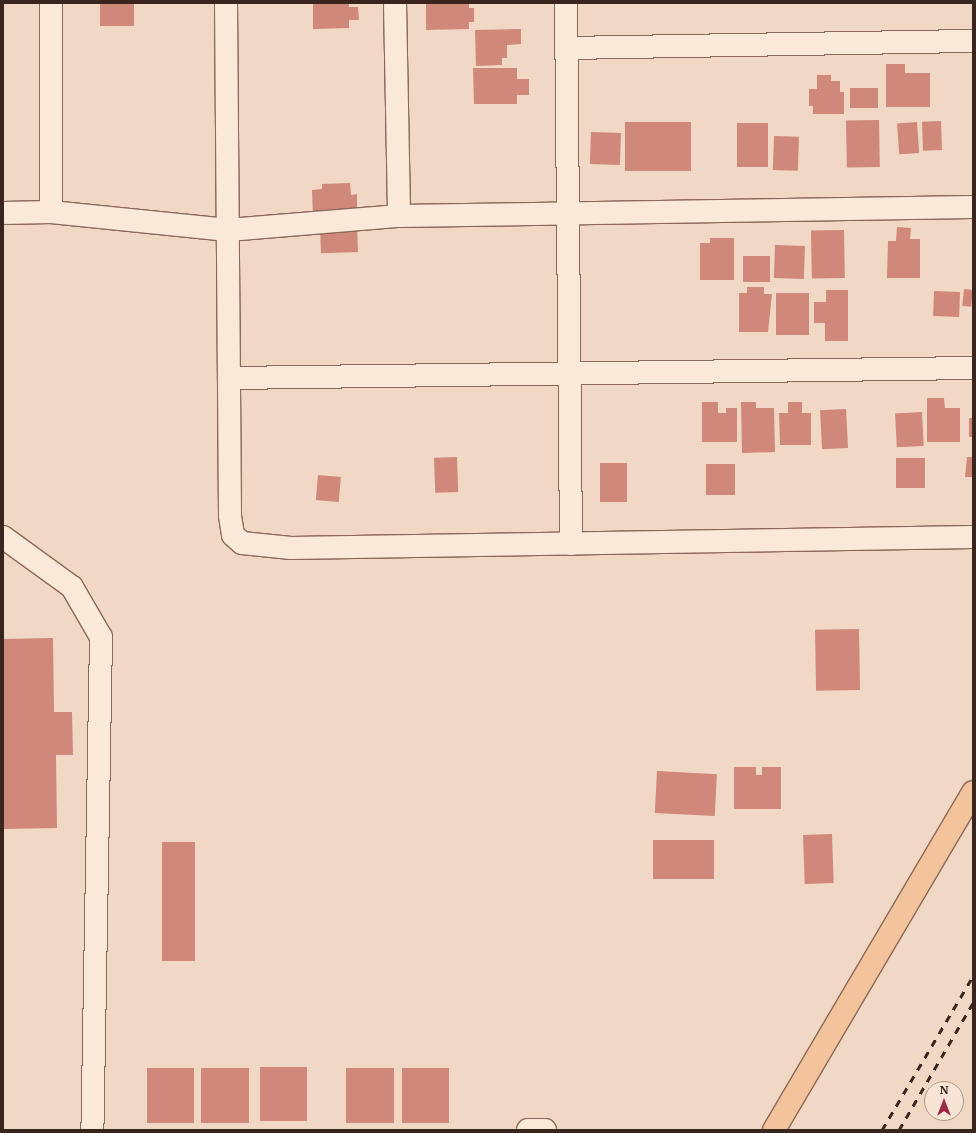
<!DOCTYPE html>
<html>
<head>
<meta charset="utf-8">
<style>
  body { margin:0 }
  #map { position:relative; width:976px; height:1133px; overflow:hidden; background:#f0d8c4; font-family:Merriweather,serif }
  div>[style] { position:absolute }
  .building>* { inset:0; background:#cf8879; transform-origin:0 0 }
  .roads { filter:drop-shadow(1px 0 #8b685a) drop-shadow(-1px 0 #8b685a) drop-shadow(0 1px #8b685a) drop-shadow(0 -1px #8b685a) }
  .minor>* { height:22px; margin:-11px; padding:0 11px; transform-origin:11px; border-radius:11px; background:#fae8d8 }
  .major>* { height:22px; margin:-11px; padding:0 11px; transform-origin:11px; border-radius:11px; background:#f3c39b }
  .rail>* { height:3px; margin-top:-1.5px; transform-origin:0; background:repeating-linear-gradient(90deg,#3a251e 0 7px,transparent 0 14px) }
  span { translate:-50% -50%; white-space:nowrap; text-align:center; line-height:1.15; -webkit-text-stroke:4px #f7e4d4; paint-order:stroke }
  .frame { position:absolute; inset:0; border:4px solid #3a251e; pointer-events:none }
  .north { position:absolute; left:924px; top:1081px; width:40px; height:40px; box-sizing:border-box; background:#f7e4d4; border:1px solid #ab988b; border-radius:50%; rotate:0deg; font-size:11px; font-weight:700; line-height:16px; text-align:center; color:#3a251e }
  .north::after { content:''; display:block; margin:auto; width:14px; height:18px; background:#9c2844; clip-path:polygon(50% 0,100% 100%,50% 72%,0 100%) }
</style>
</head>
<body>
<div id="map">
  <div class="building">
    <div style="left:100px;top:3px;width:34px;height:23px"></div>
    <div style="clip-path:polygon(313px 3px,349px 3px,349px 7px,358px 7px,359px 20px,349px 20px,349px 28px,313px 29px)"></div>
    <div style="clip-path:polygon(426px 3px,469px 3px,469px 8px,474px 8px,474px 22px,469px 22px,469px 29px,426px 30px)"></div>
    <div style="clip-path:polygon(521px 29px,521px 44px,507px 45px,507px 58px,502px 58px,502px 65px,476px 66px,475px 30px)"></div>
    <div style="clip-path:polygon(886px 64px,905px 64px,905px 73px,930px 73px,930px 107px,886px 107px)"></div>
    <div style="clip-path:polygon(473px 68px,517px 68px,517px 79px,529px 79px,529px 95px,517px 95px,517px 104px,474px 104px)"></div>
    <div style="clip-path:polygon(817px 75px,831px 75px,831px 81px,840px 81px,840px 92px,844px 92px,844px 114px,813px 114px,813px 106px,809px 106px,809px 89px,817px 89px)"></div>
    <div style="left:850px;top:88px;width:28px;height:20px"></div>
    <div style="left:879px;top:120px;width:47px;height:33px;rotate:89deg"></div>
    <div style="left:941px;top:121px;width:29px;height:19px;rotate:88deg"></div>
    <div style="left:625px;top:122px;width:66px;height:49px"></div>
    <div style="left:917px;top:122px;width:31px;height:20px;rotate:86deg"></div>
    <div style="left:737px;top:123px;width:31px;height:44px"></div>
    <div style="left:591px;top:132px;width:30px;height:32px;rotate:2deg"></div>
    <div style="left:774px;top:136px;width:25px;height:34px;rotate:2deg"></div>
    <div style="clip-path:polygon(350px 183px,351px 195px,357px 194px,357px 208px,351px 208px,351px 218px,313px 218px,312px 190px,322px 189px,322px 184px)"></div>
    <div style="left:357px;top:224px;width:28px;height:37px;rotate:88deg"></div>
    <div style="clip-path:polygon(897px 227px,911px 228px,910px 239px,920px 239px,920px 278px,887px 278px,888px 241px,896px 241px)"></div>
    <div style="left:844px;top:230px;width:48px;height:33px;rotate:89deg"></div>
    <div style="clip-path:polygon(710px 238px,734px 238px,734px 280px,700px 280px,700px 243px,710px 243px)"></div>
    <div style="left:775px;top:245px;width:30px;height:33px;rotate:2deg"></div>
    <div style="left:743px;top:256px;width:27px;height:26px"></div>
    <div style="clip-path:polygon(747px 287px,764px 287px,764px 294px,772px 294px,768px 332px,739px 332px,739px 293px,747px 293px)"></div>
    <div style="left:964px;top:289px;width:9px;height:17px;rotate:6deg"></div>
    <div style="clip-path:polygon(826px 290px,848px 290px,848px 341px,825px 341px,825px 323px,814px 323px,814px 302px,826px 302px)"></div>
    <div style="left:934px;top:291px;width:26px;height:25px;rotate:2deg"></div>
    <div style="left:776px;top:293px;width:33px;height:42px"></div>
    <div style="clip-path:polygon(927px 398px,944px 398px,945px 408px,960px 408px,960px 442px,927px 442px)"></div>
    <div style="clip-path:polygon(702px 402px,718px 402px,718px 413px,726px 413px,726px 408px,737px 408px,737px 442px,702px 442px)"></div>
    <div style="clip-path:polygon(741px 402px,756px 402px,756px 408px,774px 408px,775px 452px,742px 453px)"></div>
    <div style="clip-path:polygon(788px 402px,802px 402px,802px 413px,811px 413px,811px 445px,780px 445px,779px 413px,788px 413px)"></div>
    <div style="left:846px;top:409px;width:39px;height:26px;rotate:87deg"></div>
    <div style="left:922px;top:412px;width:34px;height:27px;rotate:87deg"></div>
    <div style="left:969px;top:418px;width:4px;height:19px"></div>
    <div style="left:457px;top:457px;width:35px;height:23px;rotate:88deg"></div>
    <div style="clip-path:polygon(967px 457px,973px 457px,973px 477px,965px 477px)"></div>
    <div style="left:896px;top:458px;width:29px;height:30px"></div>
    <div style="left:600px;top:463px;width:27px;height:39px"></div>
    <div style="left:706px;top:464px;width:29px;height:31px"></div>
    <div style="left:318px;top:475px;width:23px;height:25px;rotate:5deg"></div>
    <div style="left:859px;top:629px;width:61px;height:44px;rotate:89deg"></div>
    <div style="clip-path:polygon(53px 638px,54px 712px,72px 712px,73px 755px,56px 755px,57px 828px,3px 829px,3px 639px)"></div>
    <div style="clip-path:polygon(734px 767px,756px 767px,756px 775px,762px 775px,762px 767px,781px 767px,781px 809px,734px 809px)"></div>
    <div style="left:657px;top:771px;width:60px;height:42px;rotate:3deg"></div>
    <div style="left:832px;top:834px;width:49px;height:29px;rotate:88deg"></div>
    <div style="left:653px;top:840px;width:61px;height:39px"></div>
    <div style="left:162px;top:842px;width:33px;height:119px"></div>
    <div style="left:260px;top:1067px;width:47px;height:54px"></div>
    <div style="left:147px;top:1068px;width:47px;height:55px"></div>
    <div style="left:201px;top:1068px;width:48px;height:55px"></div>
    <div style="left:346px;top:1068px;width:48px;height:55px"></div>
    <div style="left:402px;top:1068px;width:47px;height:55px"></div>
  </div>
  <div class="roads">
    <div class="minor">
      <div style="left:226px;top:3px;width:513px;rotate:89.55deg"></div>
      <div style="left:230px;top:516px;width:19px;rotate:81deg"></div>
      <div style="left:233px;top:535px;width:12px;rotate:42deg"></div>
      <div style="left:242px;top:543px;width:49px;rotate:5.8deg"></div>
      <div style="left:291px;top:548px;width:682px;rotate:-0.92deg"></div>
      <div style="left:395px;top:3px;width:213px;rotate:88.9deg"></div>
      <div style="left:566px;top:3px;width:541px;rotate:89.47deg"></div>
      <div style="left:567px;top:48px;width:406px;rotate:-1deg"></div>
      <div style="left:51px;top:212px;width:209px;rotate:-90deg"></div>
      <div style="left:3px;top:213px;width:48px;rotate:-1.2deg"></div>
      <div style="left:51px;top:212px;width:178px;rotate:5.8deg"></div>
      <div style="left:228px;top:230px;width:172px;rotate:-4.7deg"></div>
      <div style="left:399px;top:216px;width:574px;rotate:-0.9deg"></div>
      <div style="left:230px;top:378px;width:743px;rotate:-0.77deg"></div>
      <div style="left:3px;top:537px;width:85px;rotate:35.9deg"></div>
      <div style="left:72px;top:587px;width:58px;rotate:59.9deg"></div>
      <div style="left:101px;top:637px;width:493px;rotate:91deg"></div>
      <div style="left:528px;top:1130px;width:17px"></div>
    </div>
    <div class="major">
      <div style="left:774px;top:1130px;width:392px;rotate:-59.5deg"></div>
    </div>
  </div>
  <div class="rail">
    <div style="left:882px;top:1130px;width:179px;rotate:-59.4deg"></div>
    <div style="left:899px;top:1130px;width:147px;rotate:-59.8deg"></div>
  </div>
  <div class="frame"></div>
  <div class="north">N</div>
</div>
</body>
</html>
